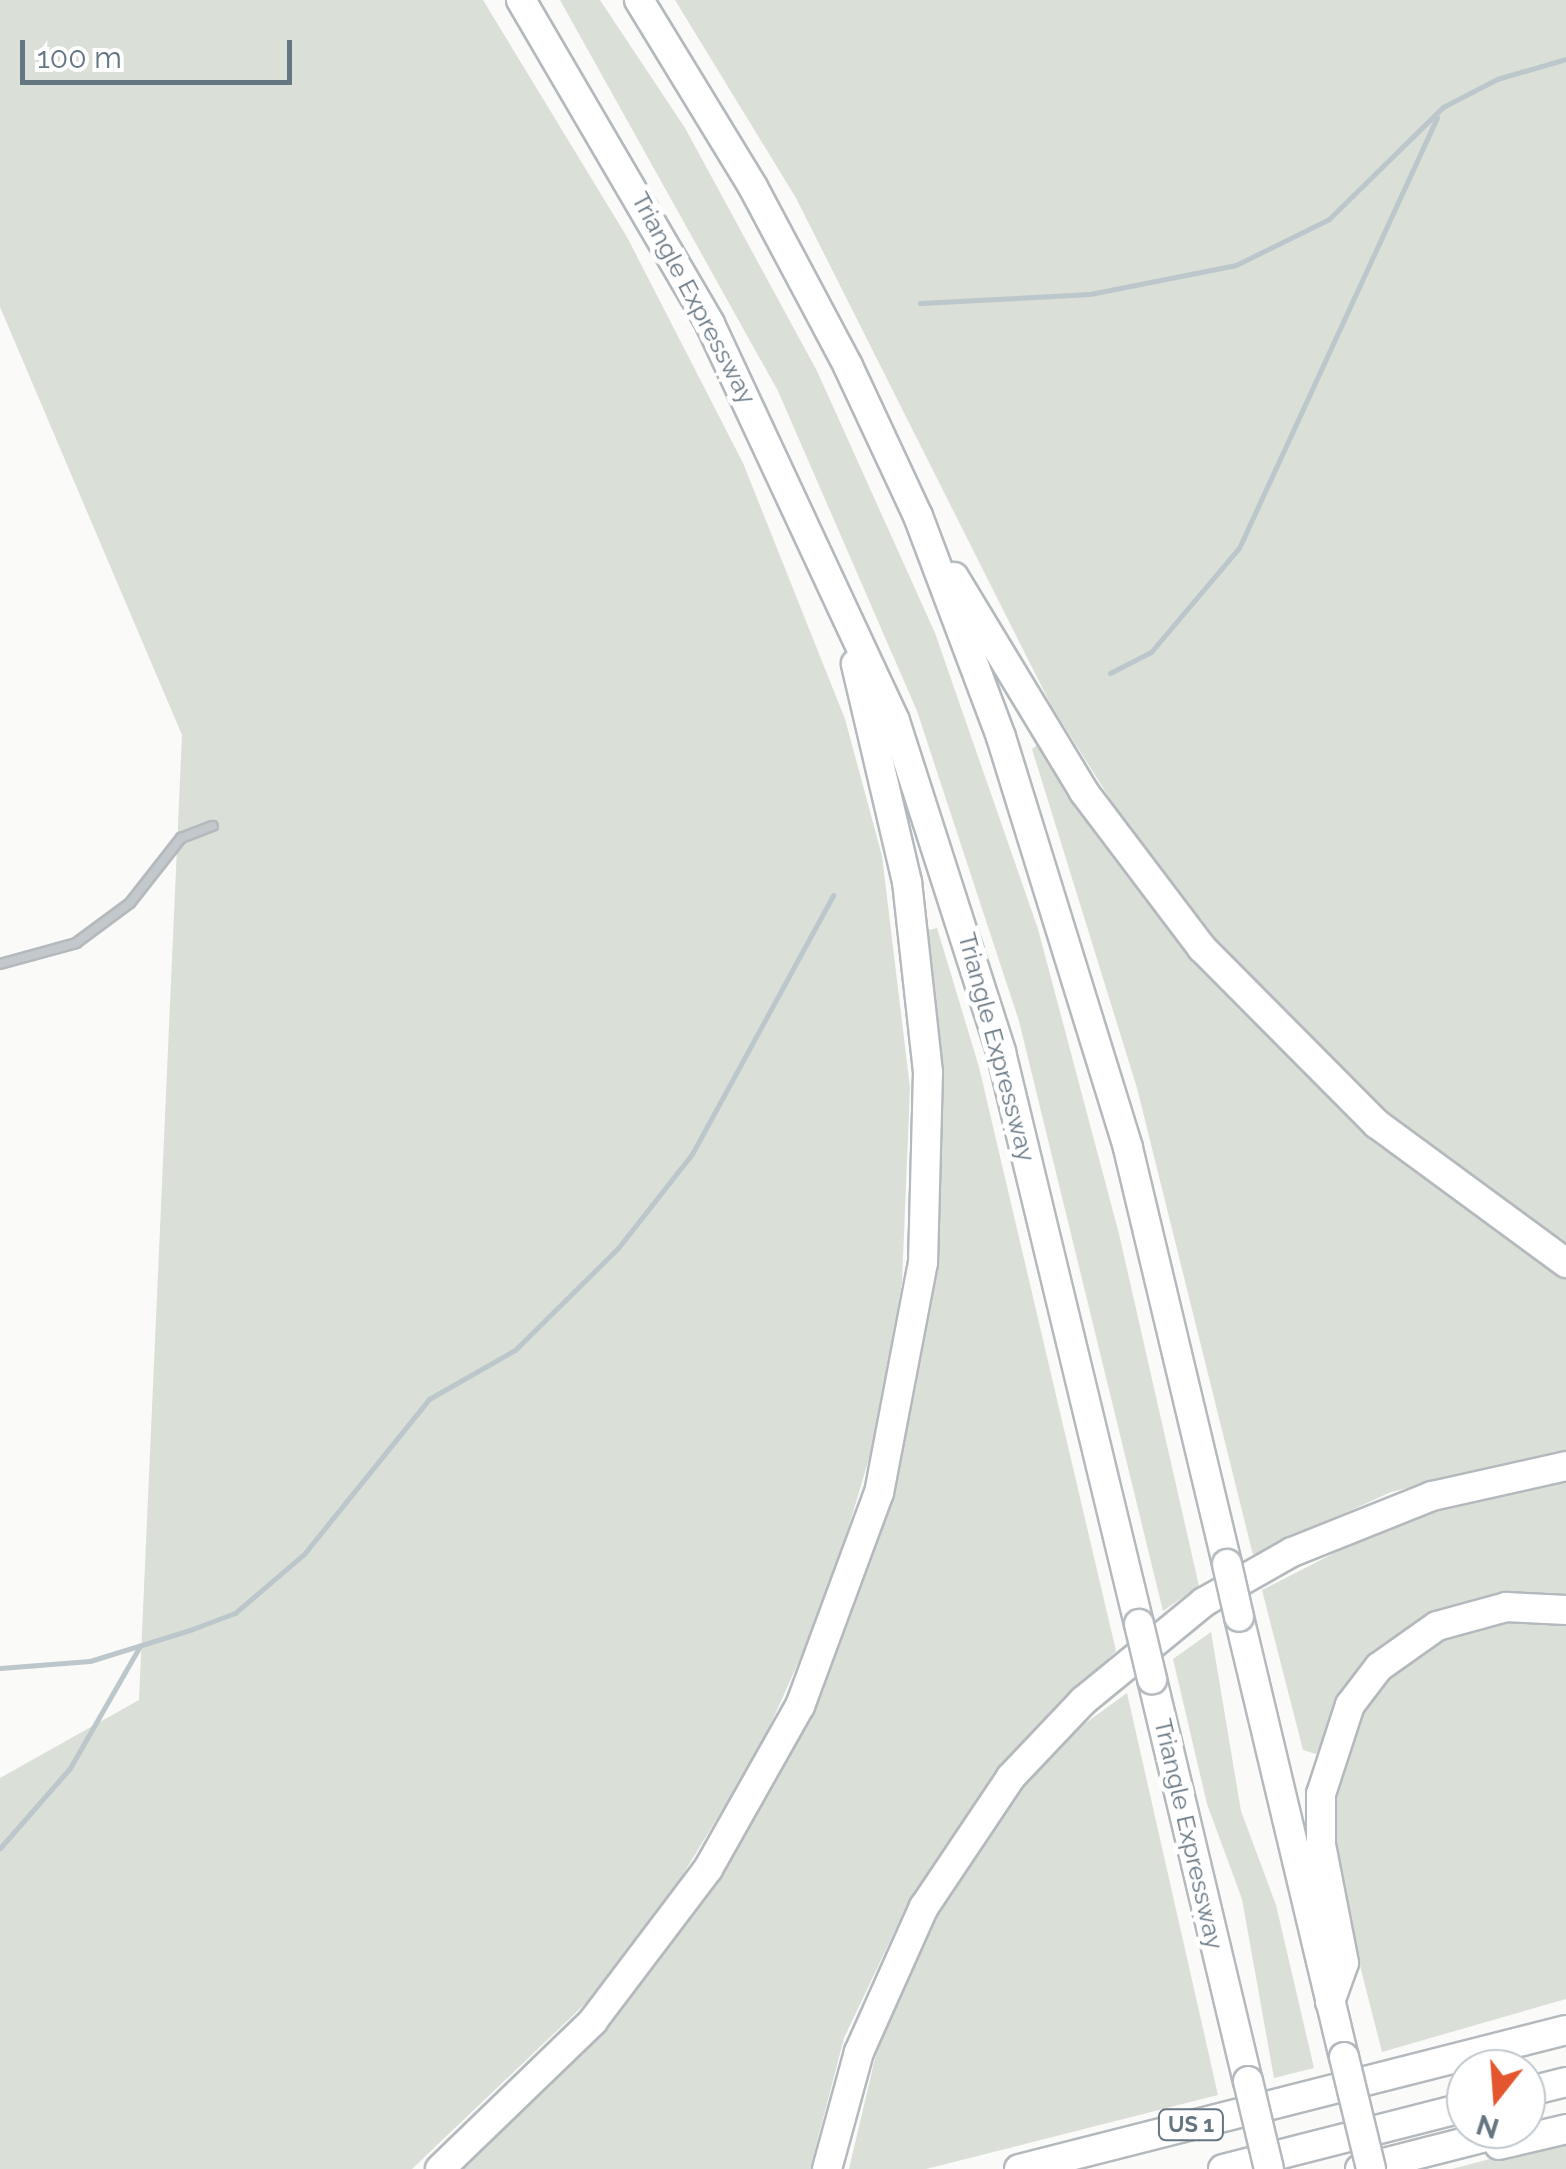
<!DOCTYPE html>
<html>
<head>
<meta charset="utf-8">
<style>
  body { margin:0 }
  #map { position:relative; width:1566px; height:2169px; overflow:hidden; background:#fafaf8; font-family:Raleway,sans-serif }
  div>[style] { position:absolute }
  .green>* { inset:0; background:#dadfd7 }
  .stream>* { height:5px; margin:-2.5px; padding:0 2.5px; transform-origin:2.5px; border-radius:2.5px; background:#bbc7cb }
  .roads { filter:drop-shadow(2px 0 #b4b9bd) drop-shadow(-2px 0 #b4b9bd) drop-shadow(0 2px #b4b9bd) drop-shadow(0 -2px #b4b9bd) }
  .lane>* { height:8px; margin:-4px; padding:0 4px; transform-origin:4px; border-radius:4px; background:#c3c8cc }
  .highway>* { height:28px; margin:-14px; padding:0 14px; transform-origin:14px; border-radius:14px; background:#fff }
  .bridges { filter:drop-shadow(2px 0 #b4b9bd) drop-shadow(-2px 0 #b4b9bd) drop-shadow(0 2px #b4b9bd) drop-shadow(0 -2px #b4b9bd) }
  .highway-bridge>* { height:28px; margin:-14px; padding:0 14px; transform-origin:14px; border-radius:14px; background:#fff }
  span { translate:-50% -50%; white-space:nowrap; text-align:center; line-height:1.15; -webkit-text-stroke:10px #fff; paint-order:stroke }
  .shield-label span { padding:2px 8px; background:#fff; border:2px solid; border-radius:8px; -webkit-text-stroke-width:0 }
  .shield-label { font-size:22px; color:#657683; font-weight:700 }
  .street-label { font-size:25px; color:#657683 }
  .north { position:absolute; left:1446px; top:2049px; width:100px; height:100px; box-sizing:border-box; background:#fff; border:2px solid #c1c8cd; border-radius:50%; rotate:197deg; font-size:28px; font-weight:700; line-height:40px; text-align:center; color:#657683 }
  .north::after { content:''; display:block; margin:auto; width:35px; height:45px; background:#e4572e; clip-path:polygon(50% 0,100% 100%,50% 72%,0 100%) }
  .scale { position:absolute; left:20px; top:40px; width:272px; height:45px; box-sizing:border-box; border:5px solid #657683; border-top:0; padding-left:12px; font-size:30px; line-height:35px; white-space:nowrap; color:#657683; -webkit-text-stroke:8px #fff; paint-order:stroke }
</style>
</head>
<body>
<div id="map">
  <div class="green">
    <div style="clip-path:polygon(0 0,483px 0,627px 237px,743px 463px,845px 719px,882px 856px,910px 1088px,902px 1282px,879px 1425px,828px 1596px,760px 1748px,666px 1902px,587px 2002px,412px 2169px,0 2169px,0 1778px,139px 1700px,182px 735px,0 307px)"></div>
    <div style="clip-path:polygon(560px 0,600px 0,685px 128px,817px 371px,935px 633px,1038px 929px,1119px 1234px,1199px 1586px,1163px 1611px,1019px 1021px,917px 711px,778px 391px)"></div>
    <div style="clip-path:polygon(675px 0,1566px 0,1566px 1248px,1419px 1143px,1342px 1076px,1215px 948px,1148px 859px,1052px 707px,796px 198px)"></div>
    <div style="clip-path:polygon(1041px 742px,1181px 941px,1261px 1029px,1465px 1208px,1566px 1275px,1566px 1450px,1391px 1492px,1253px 1555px,1137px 1088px,1032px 749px)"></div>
    <div style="clip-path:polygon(937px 928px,979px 1067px,1116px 1651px,1016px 1748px,907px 1905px,844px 2038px,810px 2169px,454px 2169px,538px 2093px,813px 1702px,865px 1575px,916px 1387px,938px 1229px,942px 1068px,925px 931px)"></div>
    <div style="clip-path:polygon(1566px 1479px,1566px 1598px,1490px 1596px,1398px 1634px,1360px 1670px,1316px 1754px,1303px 1750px,1262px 1590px,1393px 1523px)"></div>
    <div style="clip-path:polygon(1492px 1619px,1566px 1620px,1566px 1999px,1382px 2052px,1338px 1879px,1333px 1787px,1366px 1697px,1440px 1635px)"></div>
    <div style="clip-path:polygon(1211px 1632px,1241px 1811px,1276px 1905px,1314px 2068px,1274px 2078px,1242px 1899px,1207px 1804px,1173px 1659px)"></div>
    <div style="clip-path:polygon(1127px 1693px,1218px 2095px,926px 2169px,849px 2169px,884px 2020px,938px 1908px,1021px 1785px,1062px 1740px)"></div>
    <div style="clip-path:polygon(1566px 2139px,1566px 2169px,1452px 2169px)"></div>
  </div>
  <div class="stream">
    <div style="left:920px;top:303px;width:170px;rotate:-3deg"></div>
    <div style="left:1090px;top:294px;width:149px;rotate:-11.2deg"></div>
    <div style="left:1236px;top:265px;width:104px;rotate:-26.3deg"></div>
    <div style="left:1329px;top:219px;width:160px;rotate:-44.5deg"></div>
    <div style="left:1443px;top:107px;width:61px;rotate:-27.4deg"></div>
    <div style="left:1497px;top:79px;width:72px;rotate:-16.2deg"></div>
    <div style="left:1110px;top:673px;width:46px;rotate:-27.1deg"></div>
    <div style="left:1151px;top:652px;width:136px;rotate:-49.8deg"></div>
    <div style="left:1239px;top:548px;width:474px;rotate:-65.3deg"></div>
    <div style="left:0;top:1668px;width:90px;rotate:-4.4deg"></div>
    <div style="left:90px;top:1661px;width:105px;rotate:-17.2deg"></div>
    <div style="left:190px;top:1630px;width:48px;rotate:-20.7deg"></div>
    <div style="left:235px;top:1613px;width:91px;rotate:-40.5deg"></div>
    <div style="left:304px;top:1554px;width:199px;rotate:-51.1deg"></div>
    <div style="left:429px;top:1399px;width:99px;rotate:-29.7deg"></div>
    <div style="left:515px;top:1350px;width:145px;rotate:-44.7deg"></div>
    <div style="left:618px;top:1248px;width:120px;rotate:-51.8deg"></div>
    <div style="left:692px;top:1154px;width:295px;rotate:-61.4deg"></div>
    <div style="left:0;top:1848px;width:106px;rotate:-48.8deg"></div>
    <div style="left:70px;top:1768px;width:141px;rotate:-60.2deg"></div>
  </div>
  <div class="roads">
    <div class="lane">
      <div style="left:0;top:964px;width:79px;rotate:-15.4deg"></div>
      <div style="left:76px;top:943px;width:67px;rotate:-36.5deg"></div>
      <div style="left:130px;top:903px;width:83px;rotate:-51.9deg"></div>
      <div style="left:181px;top:838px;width:34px;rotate:-21deg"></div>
    </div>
    <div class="highway">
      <div style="left:521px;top:0;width:375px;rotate:59.7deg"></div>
      <div style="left:710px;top:324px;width:438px;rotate:65deg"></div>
      <div style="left:895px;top:721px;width:348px;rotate:72.2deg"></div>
      <div style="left:1001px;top:1052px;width:588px;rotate:76.44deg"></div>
      <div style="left:639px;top:0;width:219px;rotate:58.6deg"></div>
      <div style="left:753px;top:187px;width:203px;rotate:62deg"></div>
      <div style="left:848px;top:366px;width:166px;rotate:65deg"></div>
      <div style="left:918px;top:516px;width:236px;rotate:69.4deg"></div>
      <div style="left:1001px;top:737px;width:430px;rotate:72.8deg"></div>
      <div style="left:1128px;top:1148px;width:428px;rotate:76.6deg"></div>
      <div style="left:954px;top:577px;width:251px;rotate:58.8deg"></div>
      <div style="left:1084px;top:792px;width:196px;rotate:52.9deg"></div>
      <div style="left:1202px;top:948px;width:248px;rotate:45.2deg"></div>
      <div style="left:1377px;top:1124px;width:235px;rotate:36.3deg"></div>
      <div style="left:1239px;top:1617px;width:452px;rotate:76.6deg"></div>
      <div style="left:1152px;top:1679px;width:413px;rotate:76.6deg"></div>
      <div style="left:1330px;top:2002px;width:41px;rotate:-70.3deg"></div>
      <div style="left:1344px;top:1963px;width:120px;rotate:-101deg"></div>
      <div style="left:1321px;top:1845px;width:51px;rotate:-90deg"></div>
      <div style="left:1321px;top:1794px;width:94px;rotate:-72deg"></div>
      <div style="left:1350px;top:1705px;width:48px;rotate:-52.7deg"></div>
      <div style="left:1379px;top:1667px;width:71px;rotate:-35.3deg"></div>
      <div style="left:1437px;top:1626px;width:72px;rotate:-15.4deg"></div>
      <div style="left:1506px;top:1607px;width:60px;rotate:2.9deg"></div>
      <div style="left:1526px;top:2092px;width:41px;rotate:-14deg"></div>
      <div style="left:1499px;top:2145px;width:69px;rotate:-13.4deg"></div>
      <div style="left:440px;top:2169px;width:213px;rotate:-44deg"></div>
      <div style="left:593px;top:2021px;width:191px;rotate:-52.9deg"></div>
      <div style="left:708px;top:1869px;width:187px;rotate:-60.6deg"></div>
      <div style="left:800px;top:1706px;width:227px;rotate:-69.7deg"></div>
      <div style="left:879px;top:1493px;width:234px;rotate:-79.2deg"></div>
      <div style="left:923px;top:1263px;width:191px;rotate:-88.5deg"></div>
      <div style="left:928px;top:1072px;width:191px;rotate:-96.3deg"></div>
      <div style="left:907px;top:882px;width:224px;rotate:-103.2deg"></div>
      <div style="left:827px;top:2169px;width:121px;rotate:-74.7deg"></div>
      <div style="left:859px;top:2052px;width:159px;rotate:-65.9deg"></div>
      <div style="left:924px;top:1907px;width:156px;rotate:-56.2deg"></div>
      <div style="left:1011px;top:1777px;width:105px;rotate:-46.5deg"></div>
      <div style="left:1083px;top:1701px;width:156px;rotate:-39.3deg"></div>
      <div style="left:1204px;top:1602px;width:101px;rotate:-29.6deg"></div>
      <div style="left:1292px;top:1552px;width:151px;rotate:-21.8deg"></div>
      <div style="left:1432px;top:1496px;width:137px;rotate:-12.6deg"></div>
      <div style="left:1019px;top:2169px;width:564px;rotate:-14.26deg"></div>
      <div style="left:1223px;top:2169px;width:251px;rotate:-14.3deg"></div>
      <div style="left:1360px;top:2169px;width:162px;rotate:-14.3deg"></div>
    </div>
  </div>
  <div class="bridges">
    <div class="highway-bridge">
      <div style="left:1227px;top:1564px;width:54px;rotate:77.2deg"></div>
      <div style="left:1139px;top:1624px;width:57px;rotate:76.7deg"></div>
      <div style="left:1344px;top:2057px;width:115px;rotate:76.4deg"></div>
      <div style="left:1248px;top:2081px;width:90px;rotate:76.6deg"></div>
    </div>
  </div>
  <div class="shield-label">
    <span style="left:1191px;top:2125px">US 1</span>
  </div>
  <div class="street-label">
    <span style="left:694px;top:298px;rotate:62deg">Triangle Expressway</span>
    <span style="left:997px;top:1047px;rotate:75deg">Triangle Expressway</span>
    <span style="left:1189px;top:1834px;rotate:77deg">Triangle Expressway</span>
  </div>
  <div class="north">N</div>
  <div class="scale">100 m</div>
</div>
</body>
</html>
